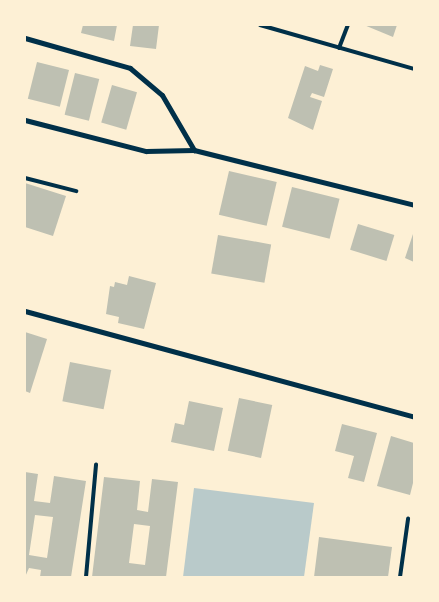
<!DOCTYPE html>
<html>
<head>
<meta charset="utf-8">
<style>
  body { margin:0 }
  #map { position:relative; width:439px; height:602px; overflow:hidden; background:#fdf0d5; font-family:Montserrat,sans-serif }
  div>[style] { position:absolute }
  .green>* { inset:0; background:#b9caca }
  .building>* { inset:0; background:#bec0b2; transform-origin:0 0 }
  .service>* { height:4px; margin:-2px; padding:0 2px; transform-origin:2px; border-radius:2px; background:#003049 }
  .minor>* { height:5px; margin:-2.5px; padding:0 2.5px; transform-origin:2.5px; border-radius:2.5px; background:#003049 }
  span { translate:-50% -50%; white-space:nowrap; text-align:center; line-height:1.15; -webkit-text-stroke:4px #fdf0d5; paint-order:stroke }
  .frame { position:absolute; inset:0; border:26px solid #fdf0d5; pointer-events:none }
</style>
</head>
<body>
<div id="map">
  <div class="green">
    <div style="clip-path:polygon(194px 488px,314px 503px,304px 577px,183px 577px)"></div>
  </div>
  <div class="building">
    <div style="clip-path:polygon(83px 25px,117px 25px,114px 41px,81px 33px)"></div>
    <div style="clip-path:polygon(133px 25px,159px 25px,156px 49px,130px 46px)"></div>
    <div style="clip-path:polygon(364px 25px,397px 25px,393px 37px)"></div>
    <div style="left:37px;top:62px;width:33px;height:38px;rotate:14deg"></div>
    <div style="clip-path:polygon(320px 65px,333px 69px,324px 97px,312px 93px,310px 97px,322px 101px,313px 130px,288px 118px,305px 66px,318px 71px)"></div>
    <div style="left:75px;top:73px;width:25px;height:43px;rotate:14deg"></div>
    <div style="left:112px;top:85px;width:26px;height:39px;rotate:16deg"></div>
    <div style="left:229px;top:171px;width:49px;height:45px;rotate:13deg"></div>
    <div style="clip-path:polygon(25px 183px,66px 196px,53px 236px,25px 227px)"></div>
    <div style="left:292px;top:187px;width:49px;height:41px;rotate:14deg"></div>
    <div style="left:358px;top:224px;width:38px;height:27px;rotate:17deg"></div>
    <div style="clip-path:polygon(414px 231px,414px 262px,405px 258px)"></div>
    <div style="left:218px;top:235px;width:54px;height:39px;rotate:10deg"></div>
    <div style="clip-path:polygon(129px 276px,156px 283px,144px 329px,118px 323px,119px 317px,106px 314px,110px 286px,114px 287px,115px 282px,127px 285px)"></div>
    <div style="clip-path:polygon(25px 332px,47px 339px,30px 393px,25px 391px)"></div>
    <div style="left:70px;top:362px;width:42px;height:40px;rotate:11deg"></div>
    <div style="left:239px;top:398px;width:34px;height:54px;rotate:12deg"></div>
    <div style="clip-path:polygon(189px 401px,223px 408px,214px 451px,171px 442px,175px 423px,184px 425px)"></div>
    <div style="clip-path:polygon(342px 424px,377px 433px,364px 482px,348px 478px,354px 456px,335px 451px)"></div>
    <div style="clip-path:polygon(391px 436px,414px 443px,414px 479px,410px 495px,377px 486px)"></div>
    <div style="clip-path:polygon(evenodd,25px 472px,38px 474px,34px 501px,50px 503px,54px 476px,86px 481px,71px 577px,40px 577px,41px 570px,29px 568px,25px 577px,25px 472px,35px 515px,53px 517px,47px 558px,29px 555px,35px 515px)"></div>
    <div style="clip-path:polygon(evenodd,104px 477px,140px 481px,137px 510px,148px 512px,152px 479px,178px 482px,166px 577px,92px 577px,104px 477px,134px 524px,150px 526px,145px 565px,129px 563px,134px 524px)"></div>
    <div style="clip-path:polygon(319px 537px,392px 547px,388px 577px,314px 577px)"></div>
  </div>
  <div class="service">
    <div style="left:260px;top:25px;width:160px;rotate:15.9deg"></div>
    <div style="left:339px;top:48px;width:25px;rotate:-69deg"></div>
    <div style="left:25px;top:178px;width:53px;rotate:14.3deg"></div>
    <div style="left:86px;top:577px;width:113px;rotate:-84.9deg"></div>
    <div style="left:400px;top:577px;width:59px;rotate:-82.1deg"></div>
  </div>
  <div class="minor">
    <div style="left:25px;top:38px;width:109px;rotate:15.9deg"></div>
    <div style="left:130px;top:68px;width:42px;rotate:40.2deg"></div>
    <div style="left:162px;top:95px;width:64px;rotate:59.8deg"></div>
    <div style="left:25px;top:120px;width:125px;rotate:14.4deg"></div>
    <div style="left:146px;top:151px;width:48px;rotate:-1.2deg"></div>
    <div style="left:194px;top:150px;width:227px;rotate:14deg"></div>
    <div style="left:25px;top:311px;width:403px;rotate:15.2deg"></div>
  </div>
  <div class="frame"></div>
</div>
</body>
</html>
